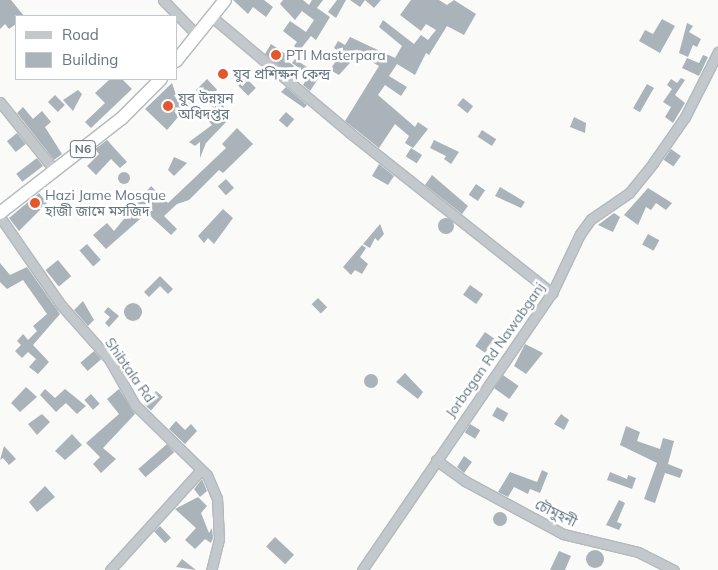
<!DOCTYPE html>
<html>
<head>
<meta charset="utf-8">
<style>
  body { margin:0 }
  #map { position:relative; width:718px; height:570px; overflow:hidden; background:#fafaf8; font-family:Mulish,"Noto Sans Bengali",sans-serif }
  div>[style] { position:absolute }
  .building>* { inset:0; background:#aab3b9; transform-origin:0 0 }
  .round { border-radius:50% }
  .roads { filter:drop-shadow(1px 0 #b4b9bd) drop-shadow(-1px 0 #b4b9bd) drop-shadow(0 1px #b4b9bd) drop-shadow(0 -1px #b4b9bd) }
  .minor>* { height:9px; margin:-4.5px; padding:0 4.5px; transform-origin:4.5px; border-radius:4.5px; background:#c3c8cc }
  .highway>* { height:12px; margin:-6px; padding:0 6px; transform-origin:6px; border-radius:6px; background:#fff }
  .dots>* { width:14px; height:14px; translate:-50% -50%; box-sizing:border-box; border:2px solid #fff; border-radius:50% }
  span { translate:-50% -50%; white-space:nowrap; text-align:center; line-height:1.15; -webkit-text-stroke:5px #fff; paint-order:stroke }
  .shield-label span { padding:1px 4px; background:#fff; border:1px solid; border-radius:4px; -webkit-text-stroke-width:0 }
  .shield-label { font-size:12px; color:#657683; font-weight:700 }
  .poi-label { font-size:14px; color:#657683 }
  .left { translate:0 -50%; text-align:left }
  .street-label { font-size:14px; color:#657683 }
  .legend { position:absolute; left:15px; top:15px; width:162px; height:65px; box-sizing:border-box; background:#fff; border:1px solid #c1c8cd; margin:0; padding:6px 9px; list-style:none; font-size:15px; color:#657683 }
  .legend li { display:flex; align-items:center; gap:10px; height:25px }
  .legend b { width:25px; border:1px solid #c1c8cd }
</style>
</head>
<body>
<div id="map">
  <div class="building">
    <div style="clip-path:polygon(0 0,11px 0,24px 16px,16px 16px,16px 24px,9px 29px,5px 24px,0 29px)"></div>
    <div style="clip-path:polygon(233px 0,264px 0,273px 7px,266px 17px,253px 7px,248px 14px)"></div>
    <div style="clip-path:polygon(283px 0,303px 0,309px 5px,312px 0,323px 0,317px 8px,330px 17px,316px 40px,311px 36px,299px 51px,294px 46px,297px 42px,283px 31px,290px 21px,306px 32px,314px 20px,302px 11px,295px 20px,280px 4px)"></div>
    <div style="clip-path:polygon(337px 0,346px 0,336px 18px,328px 12px)"></div>
    <div style="clip-path:polygon(350px 0,381px 0,374px 8px,365px 0,360px 7px)"></div>
    <div style="clip-path:polygon(411px 0,439px 0,447px 5px,454px 0,476px 14px,464px 35px,447px 26px,429px 55px,426px 53px,415px 75px,397px 64px,389px 76px,407px 87px,401px 96px,385px 85px,378px 95px,415px 127px,418px 122px,428px 129px,413px 148px,405px 143px,409px 136px,395px 124px,379px 148px,345px 121px,379px 66px,358px 54px,339px 75px,330px 70px,341px 53px,334px 48px,338px 41px,345px 45px,350px 37px,395px 58px,402px 46px,379px 27px,383px 20px,414px 44px,421px 35px,428px 40px,436px 30px,426px 24px,421px 31px,400px 15px)"></div>
    <div style="clip-path:polygon(662px 19px,675px 26px,660px 53px,639px 41px,645px 30px,653px 34px)"></div>
    <div style="clip-path:polygon(687px 23px,693px 26px,689px 32px,701px 39px,697px 47px,693px 45px,688px 57px,679px 53px)"></div>
    <div style="clip-path:polygon(271px 44px,287px 55px,284px 58px,294px 66px,288px 73px,265px 54px)"></div>
    <div style="clip-path:polygon(703px 55px,708px 57px,699px 76px,682px 68px,687px 58px,699px 63px)"></div>
    <div style="clip-path:polygon(295px 59px,320px 76px,310px 91px,303px 85px,309px 75px,292px 63px)"></div>
    <div style="left:246px;top:78px;width:14px;height:11px;rotate:45deg"></div>
    <div style="clip-path:polygon(681px 78px,685px 80px,675px 95px,685px 103px,673px 123px,665px 117px,671px 107px,663px 102px,672px 89px,667px 85px,671px 79px,677px 83px)"></div>
    <div style="clip-path:polygon(110px 79px,122px 79px,132px 89px,91px 128px,85px 122px,105px 103px,95px 93px)"></div>
    <div style="clip-path:polygon(207px 79px,224px 97px,220px 102px,228px 111px,223px 116px,227px 121px,206px 143px,200px 158px,200px 142px,195px 146px,189px 142px,212px 125px,208px 120px,217px 111px,196px 90px)"></div>
    <div style="clip-path:polygon(172px 83px,175px 92px,191px 102px,167px 130px,145px 109px)"></div>
    <div style="left:647px;top:84px;width:8px;height:28px;rotate:30deg"></div>
    <div style="clip-path:polygon(286px 87px,307px 105px,304px 108px,281px 92px)"></div>
    <div style="clip-path:polygon(78px 90px,82px 94px,73px 111px,63px 100px)"></div>
    <div style="left:55px;top:95px;width:14px;height:10px;rotate:45deg"></div>
    <div style="left:463px;top:98px;width:13px;height:9px;rotate:39deg"></div>
    <div style="clip-path:polygon(23px 107px,33px 119px,42px 111px,51px 122px,45px 127px,62px 154px,54px 160px,17px 113px)"></div>
    <div style="left:286px;top:112px;width:11px;height:11px;rotate:41deg"></div>
    <div style="clip-path:polygon(574px 117px,586px 123px,585px 133px,570px 127px)"></div>
    <div style="clip-path:polygon(237px 128px,253px 144px,223px 173px,219px 170px,189px 200px,177px 204px,164px 216px,177px 229px,171px 235px,147px 213px,106px 249px,93px 235px,107px 223px,114px 231px,151px 186px,168px 203px,226px 148px,222px 144px)"></div>
    <div style="left:482px;top:130px;width:17px;height:8px;rotate:33deg"></div>
    <div style="left:17px;top:133px;width:14px;height:13px;rotate:51deg"></div>
    <div style="clip-path:polygon(107px 140px,127px 162px,120px 168px,111px 159px,96px 175px,87px 166px,99px 154px,95px 149px)"></div>
    <div style="clip-path:polygon(434px 140px,459px 152px,451px 164px,444px 159px,446px 156px,430px 148px)"></div>
    <div style="left:411px;top:148px;width:13px;height:10px;rotate:32deg"></div>
    <div style="left:671px;top:149px;width:12px;height:13px;rotate:35deg"></div>
    <div style="clip-path:polygon(174px 157px,187px 163px,174px 176px,168px 170px)"></div>
    <div style="left:37px;top:158px;width:10px;height:26px;rotate:53deg"></div>
    <div style="clip-path:polygon(379px 164px,394px 176px,388px 185px,372px 176px)"></div>
    <div class="round" style="left:118px;top:172px;width:12px;height:12px"></div>
    <div style="clip-path:polygon(432px 175px,468px 206px,462px 214px,425px 185px)"></div>
    <div style="left:226px;top:179px;width:12px;height:11px;rotate:48deg"></div>
    <div style="left:476px;top:184px;width:11px;height:13px;rotate:34deg"></div>
    <div style="clip-path:polygon(500px 187px,525px 202px,521px 208px,495px 196px)"></div>
    <div style="clip-path:polygon(648px 188px,672px 203px,666px 210px,656px 203px,651px 210px,646px 207px,638px 225px,624px 215px)"></div>
    <div style="clip-path:polygon(39px 193px,47px 203px,19px 231px,9px 218px)"></div>
    <div style="clip-path:polygon(223px 209px,233px 218px,214px 244px,208px 238px,204px 243px,198px 236px)"></div>
    <div style="clip-path:polygon(614px 213px,620px 217px,613px 232px,598px 225px)"></div>
    <div class="round" style="left:438px;top:218px;width:16px;height:16px"></div>
    <div style="clip-path:polygon(380px 224px,384px 234px,378px 241px,375px 238px,370px 248px,363px 244px)"></div>
    <div style="left:648px;top:234px;width:13px;height:12px;rotate:29deg"></div>
    <div style="left:87px;top:244px;width:21px;height:10px;rotate:49deg"></div>
    <div style="clip-path:polygon(362px 245px,366px 248px,360px 257px,368px 264px,362px 274px,355px 270px,351px 275px,343px 267px)"></div>
    <div style="left:58px;top:260px;width:21px;height:16px;rotate:51deg"></div>
    <div style="clip-path:polygon(0 263px,10px 275px,27px 267px,60px 314px,33px 345px,49px 362px,38px 374px,29px 367px,36px 359px,28px 352px,22px 358px,15px 351px,21px 345px,17px 341px,23px 334px,28px 340px,37px 331px,33px 326px,47px 314px,23px 280px,7px 289px,0 282px)"></div>
    <div style="clip-path:polygon(160px 276px,173px 289px,168px 294px,160px 286px,149px 297px,144px 292px)"></div>
    <div style="left:470px;top:285px;width:16px;height:12px;rotate:35deg"></div>
    <div style="left:318px;top:298px;width:13px;height:9px;rotate:45deg"></div>
    <div style="clip-path:polygon(83px 301px,94px 320px,88px 326px,74px 310px)"></div>
    <div class="round" style="left:124px;top:303px;width:18px;height:18px"></div>
    <div style="clip-path:polygon(108px 307px,119px 316px,109px 327px,105px 323px,110px 317px,104px 312px)"></div>
    <div style="left:485px;top:332px;width:12px;height:17px;rotate:35deg"></div>
    <div style="clip-path:polygon(525px 344px,543px 353px,526px 374px,514px 366px)"></div>
    <div style="left:94px;top:351px;width:11px;height:18px;rotate:49deg"></div>
    <div style="clip-path:polygon(405px 373px,423px 392px,418px 399px,396px 382px)"></div>
    <div class="round" style="left:364px;top:374px;width:14px;height:14px"></div>
    <div style="left:503px;top:375px;width:19px;height:16px;rotate:35deg"></div>
    <div style="clip-path:polygon(26px 387px,37px 397px,20px 412px,11px 403px)"></div>
    <div style="clip-path:polygon(45px 389px,55px 398px,65px 389px,86px 406px,77px 414px,66px 403px,56px 412px,40px 395px)"></div>
    <div style="clip-path:polygon(119px 389px,135px 414px,103px 448px,116px 459px,101px 473px,93px 464px,100px 457px,86px 443px,119px 414px,107px 399px)"></div>
    <div style="left:156px;top:391px;width:9px;height:18px;rotate:41deg"></div>
    <div style="left:91px;top:394px;width:13px;height:9px;rotate:48deg"></div>
    <div style="left:497px;top:407px;width:13px;height:10px;rotate:29deg"></div>
    <div style="clip-path:polygon(42px 414px,50px 422px,37px 435px,28px 424px)"></div>
    <div style="clip-path:polygon(561px 414px,569px 420px,564px 430px,554px 424px)"></div>
    <div style="clip-path:polygon(176px 421px,185px 430px,191px 424px,197px 431px,185px 444px,169px 429px)"></div>
    <div style="left:470px;top:424px;width:12px;height:10px;rotate:31deg"></div>
    <div style="clip-path:polygon(626px 426px,640px 432px,637px 441px,660px 449px,663px 438px,674px 441px,668px 464px,683px 470px,680px 478px,665px 473px,655px 503px,644px 499px,657px 463px,620px 445px)"></div>
    <div style="clip-path:polygon(72px 434px,82px 445px,65px 460px,55px 451px)"></div>
    <div style="left:167px;top:444px;width:11px;height:38px;rotate:49deg"></div>
    <div style="clip-path:polygon(4px 446px,16px 459px,9px 465px,3px 458px,0 460px)"></div>
    <div style="clip-path:polygon(464px 456px,472px 462px,464px 473px,457px 467px)"></div>
    <div style="clip-path:polygon(542px 470px,548px 473px,540px 493px,530px 489px,528px 494px,514px 487px,508px 497px,498px 492px,510px 472px,537px 482px)"></div>
    <div style="clip-path:polygon(610px 472px,627px 479px,628px 475px,636px 478px,632px 489px,607px 480px)"></div>
    <div style="clip-path:polygon(202px 479px,207px 491px,200px 497px,194px 489px)"></div>
    <div style="clip-path:polygon(45px 486px,55px 497px,37px 512px,29px 502px)"></div>
    <div style="clip-path:polygon(198px 497px,207px 506px,201px 513px,209px 533px,212px 528px,213px 538px,211px 543px,205px 539px,195px 549px,185px 540px,196px 528px,175px 509px)"></div>
    <div style="clip-path:polygon(619px 500px,625px 503px,617px 522px,622px 524px,619px 530px,606px 525px)"></div>
    <div class="round" style="left:493px;top:512px;width:14px;height:14px"></div>
    <div style="left:160px;top:526px;width:16px;height:8px;rotate:47deg"></div>
    <div style="left:275px;top:537px;width:26px;height:13px;rotate:43deg"></div>
    <div class="round" style="left:586px;top:550px;width:18px;height:18px"></div>
    <div style="clip-path:polygon(559px 551px,571px 556px,565px 570px,550px 570px)"></div>
    <div style="clip-path:polygon(182px 559px,196px 570px,176px 567px)"></div>
  </div>
  <div class="roads">
    <div class="minor">
      <div style="left:163px;top:0;width:49px;rotate:45.8deg"></div>
      <div style="left:212px;top:17px;width:180px;rotate:40deg"></div>
      <div style="left:350px;top:133px;width:258px;rotate:38.4deg"></div>
      <div style="left:0;top:102px;width:88px;rotate:51.4deg"></div>
      <div style="left:0;top:217px;width:107px;rotate:55.3deg"></div>
      <div style="left:61px;top:305px;width:72px;rotate:48.4deg"></div>
      <div style="left:109px;top:359px;width:53px;rotate:60.5deg"></div>
      <div style="left:135px;top:405px;width:100px;rotate:44.2deg"></div>
      <div style="left:207px;top:475px;width:25px;rotate:67deg"></div>
      <div style="left:217px;top:498px;width:41px;rotate:87.2deg"></div>
      <div style="left:219px;top:539px;width:32px;rotate:104deg"></div>
      <div style="left:436px;top:460px;width:36px;rotate:36deg"></div>
      <div style="left:465px;top:481px;width:111px;rotate:28.4deg"></div>
      <div style="left:563px;top:534px;width:77px;rotate:13.5deg"></div>
      <div style="left:638px;top:552px;width:40px;rotate:26.6deg"></div>
      <div style="left:110px;top:570px;width:135px;rotate:-47.7deg"></div>
      <div style="left:362px;top:570px;width:336px;rotate:-55.6deg"></div>
      <div style="left:552px;top:293px;width:65px;rotate:-64.6deg"></div>
      <div style="left:580px;top:234px;width:19px;rotate:-54deg"></div>
      <div style="left:591px;top:219px;width:46px;rotate:-34.4deg"></div>
      <div style="left:629px;top:193px;width:38px;rotate:-51deg"></div>
      <div style="left:653px;top:163px;width:56px;rotate:-55.2deg"></div>
      <div style="left:685px;top:117px;width:73px;rotate:-63.1deg"></div>
    </div>
    <div class="highway">
      <div style="left:176px;top:61px;width:78px;rotate:-51.2deg"></div>
      <div style="left:0;top:213px;width:155px;rotate:-37.9deg"></div>
      <div style="left:122px;top:118px;width:55px;rotate:-45deg"></div>
    </div>
  </div>
  <div class="dots">
    <div style="left:276px;top:55px;background:#e4572e"></div>
    <div style="left:223px;top:74px;background:#e4572e"></div>
    <div style="left:168px;top:106px;background:#e4572e"></div>
    <div style="left:35px;top:203px;background:#e4572e"></div>
  </div>
  <div class="shield-label">
    <span style="left:83px;top:149px">N6</span>
  </div>
  <div class="poi-label">
    <span class="left" style="left:286px;top:55px">PTI Masterpara</span>
    <span class="left" style="left:233px;top:74px">যুব প্রশিক্ষন কেন্দ্র</span>
    <span class="left" style="left:178px;top:106px">যুব উন্নয়ন<br>অধিদপ্তর</span>
    <span class="left" style="left:45px;top:203px">Hazi Jame Mosque<br>হাজী জামে মসজিদ</span>
  </div>
  <div class="street-label">
    <span style="left:495px;top:350px;rotate:-55deg">Jorbagan Rd Nawabganj</span>
    <span style="left:130px;top:370px;rotate:55deg">Shibtala Rd</span>
    <span style="left:556px;top:513px;rotate:26deg">চৌমুহনী</span>
  </div>
  <ul class="legend">
  <li><b style="height:6px;background:#c3c8cc"></b>Road</li>
  <li><b style="height:14px;background:#aab3b9"></b>Building</li>
  </ul>
</div>
</body>
</html>
